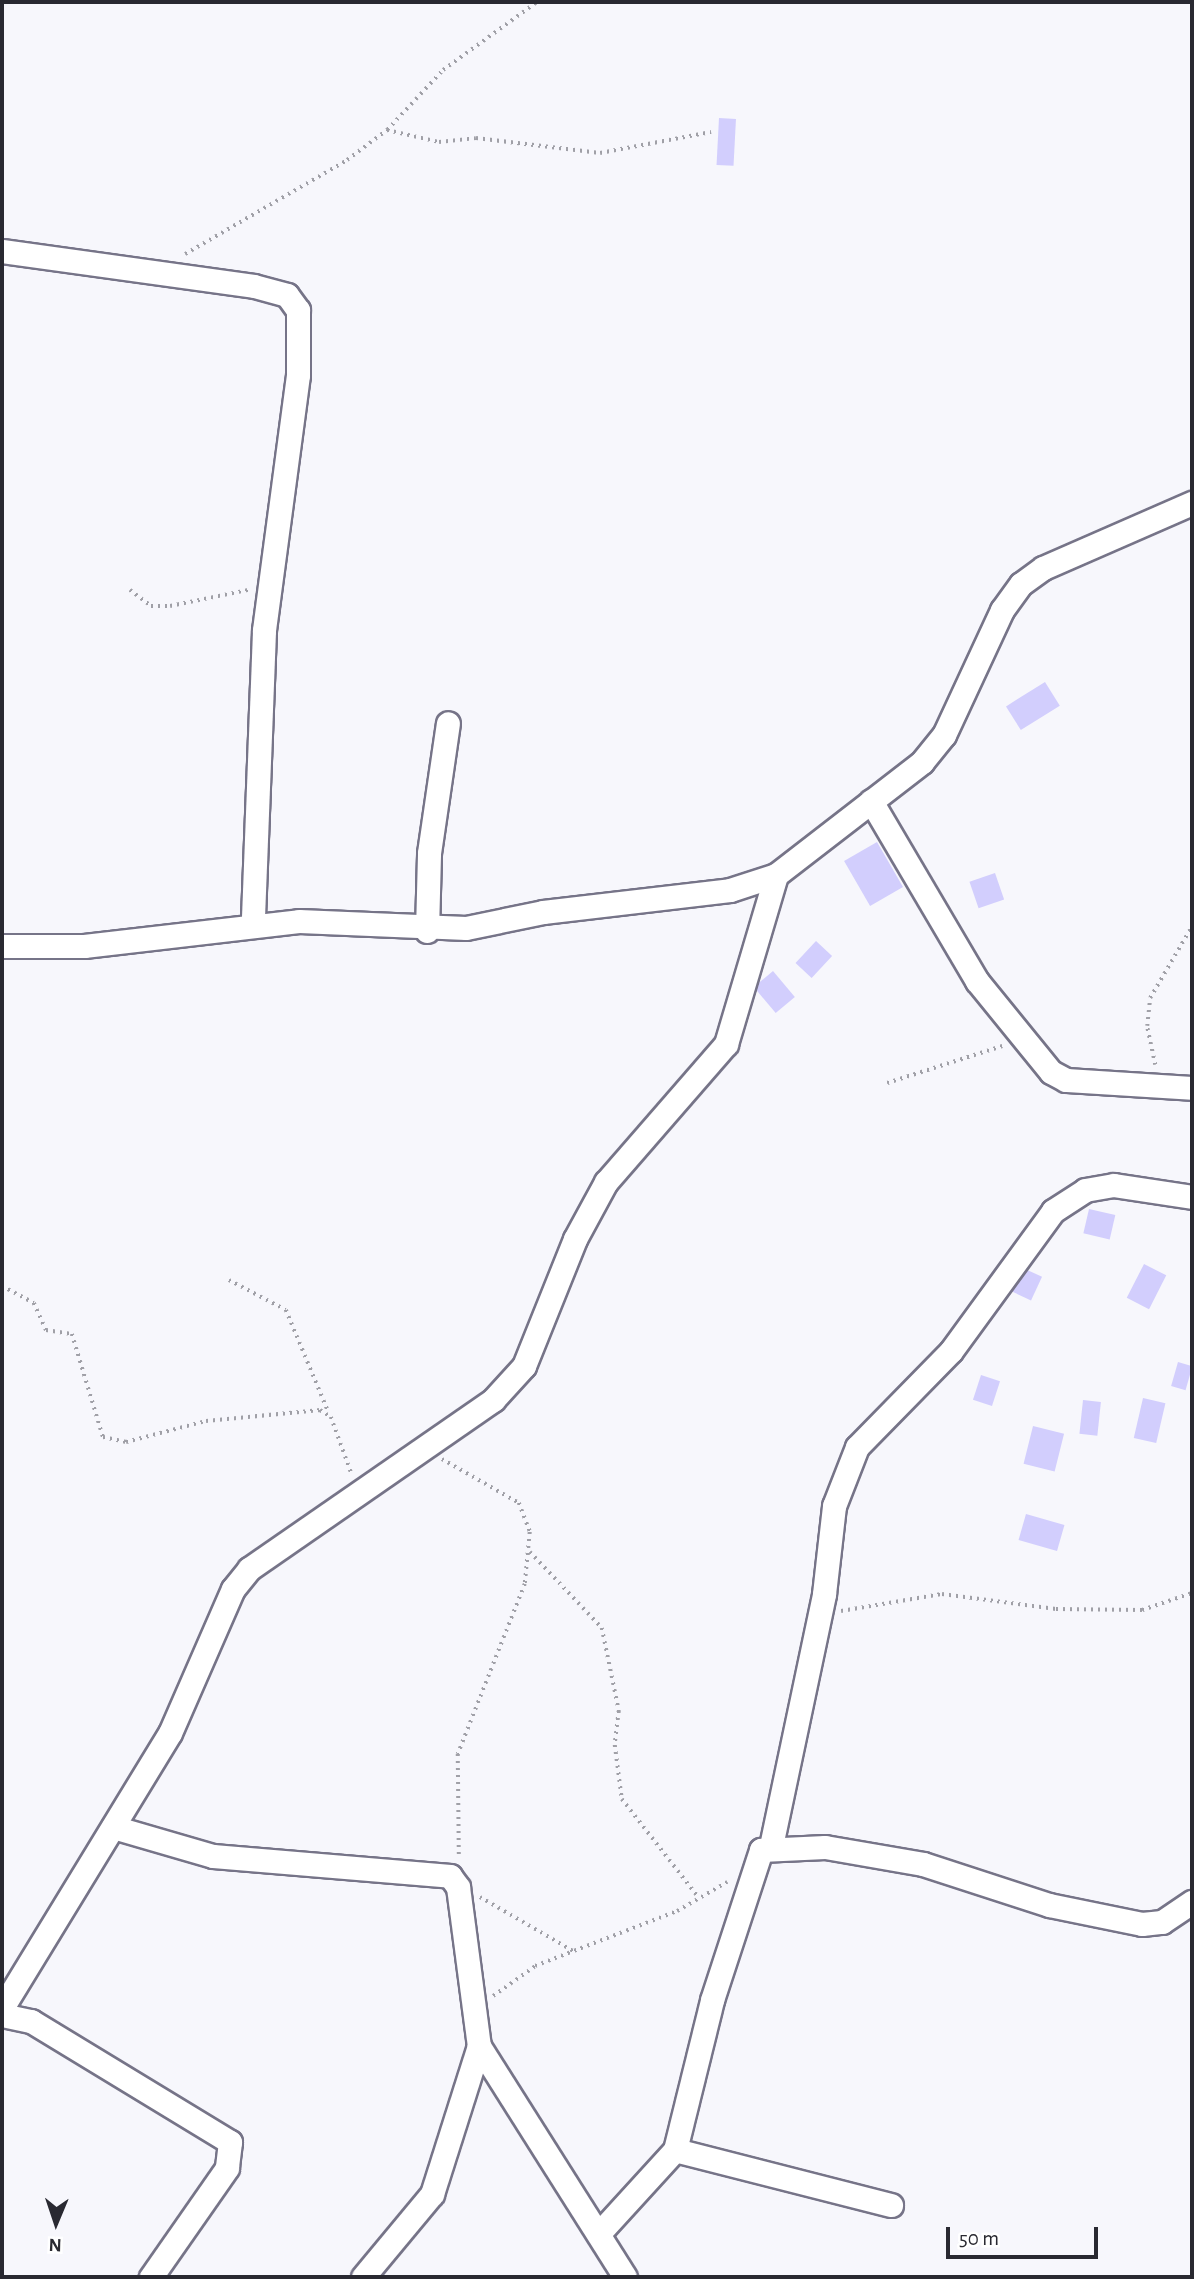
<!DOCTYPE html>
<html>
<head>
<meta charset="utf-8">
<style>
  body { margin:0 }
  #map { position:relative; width:1194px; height:2279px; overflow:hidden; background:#f7f7fc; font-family:"Alegreya Sans",sans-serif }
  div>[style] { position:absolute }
  .building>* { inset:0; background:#d2cefd; transform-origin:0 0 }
  .path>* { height:3.5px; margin-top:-1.75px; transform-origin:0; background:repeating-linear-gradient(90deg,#a0a0a7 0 2px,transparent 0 7px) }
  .roads { filter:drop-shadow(2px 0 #767488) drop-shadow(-2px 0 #767488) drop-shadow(0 2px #767488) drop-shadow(0 -2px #767488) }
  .minor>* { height:23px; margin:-11.5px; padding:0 11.5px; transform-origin:11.5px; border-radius:11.5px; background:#fff }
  span { translate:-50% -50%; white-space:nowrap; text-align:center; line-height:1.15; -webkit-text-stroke:6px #fff; paint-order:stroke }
  .frame { position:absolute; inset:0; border:4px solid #292931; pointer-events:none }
  .north { position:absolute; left:21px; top:2188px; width:70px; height:70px; -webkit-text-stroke:5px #fff; paint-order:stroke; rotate:182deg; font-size:19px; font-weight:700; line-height:28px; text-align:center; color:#292931 }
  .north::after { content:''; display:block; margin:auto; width:24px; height:32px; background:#292931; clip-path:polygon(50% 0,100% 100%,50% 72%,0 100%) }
  .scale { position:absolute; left:946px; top:2227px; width:152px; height:32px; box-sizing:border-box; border:4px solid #292931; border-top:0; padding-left:9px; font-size:21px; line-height:24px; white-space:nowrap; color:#292931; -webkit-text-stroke:5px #fff; paint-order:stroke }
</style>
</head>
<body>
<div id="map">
  <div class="building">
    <div style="left:719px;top:118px;width:17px;height:47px;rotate:3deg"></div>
    <div style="left:1045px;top:682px;width:28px;height:46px;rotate:58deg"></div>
    <div style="left:877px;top:842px;width:52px;height:38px;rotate:60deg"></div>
    <div style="left:995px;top:873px;width:28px;height:27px;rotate:71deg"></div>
    <div style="left:816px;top:941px;width:22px;height:30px;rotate:43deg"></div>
    <div style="left:773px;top:971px;width:34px;height:25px;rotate:50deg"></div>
    <div style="left:1089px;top:1209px;width:27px;height:25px;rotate:13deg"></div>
    <div style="left:1144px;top:1264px;width:25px;height:38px;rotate:27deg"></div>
    <div style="left:1023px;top:1268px;width:21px;height:26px;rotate:25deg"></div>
    <div style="left:1178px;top:1362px;width:15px;height:25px;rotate:16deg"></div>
    <div style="left:981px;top:1375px;width:20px;height:26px;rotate:18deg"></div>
    <div style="left:1143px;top:1398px;width:23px;height:41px;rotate:13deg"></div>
    <div style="left:1083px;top:1400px;width:18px;height:34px;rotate:6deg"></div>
    <div style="left:1033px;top:1426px;width:32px;height:39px;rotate:14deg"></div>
    <div style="left:1026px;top:1514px;width:40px;height:27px;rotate:16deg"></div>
  </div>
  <div class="path">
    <div style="left:387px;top:130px;width:53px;rotate:13deg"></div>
    <div style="left:439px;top:142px;width:37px;rotate:-6deg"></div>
    <div style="left:476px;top:138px;width:125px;rotate:6.9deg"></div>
    <div style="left:600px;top:153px;width:113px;rotate:-10.7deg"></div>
    <div style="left:185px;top:254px;width:187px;rotate:-30.1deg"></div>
    <div style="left:347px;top:160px;width:50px;rotate:-36.9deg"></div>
    <div style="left:387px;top:130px;width:82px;rotate:-47deg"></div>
    <div style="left:443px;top:70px;width:116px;rotate:-35.9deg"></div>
    <div style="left:130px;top:590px;width:26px;rotate:37deg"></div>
    <div style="left:151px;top:606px;width:19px"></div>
    <div style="left:170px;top:606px;width:80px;rotate:-11.6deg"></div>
    <div style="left:1155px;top:1065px;width:40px;rotate:-102deg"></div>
    <div style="left:1147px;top:1026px;width:28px;rotate:-84deg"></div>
    <div style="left:1150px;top:998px;width:83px;rotate:-59.7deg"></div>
    <div style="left:887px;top:1083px;width:121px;rotate:-17.8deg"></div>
    <div style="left:229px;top:1280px;width:64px;rotate:27.8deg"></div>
    <div style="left:286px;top:1310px;width:109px;rotate:67.4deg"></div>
    <div style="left:2px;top:1286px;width:36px;rotate:28deg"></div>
    <div style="left:34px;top:1303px;width:30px;rotate:66deg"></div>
    <div style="left:46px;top:1330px;width:26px;rotate:9deg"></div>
    <div style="left:72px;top:1334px;width:108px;rotate:73.2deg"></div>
    <div style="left:103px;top:1437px;width:24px;rotate:12deg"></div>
    <div style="left:126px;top:1442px;width:83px;rotate:-14.7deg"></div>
    <div style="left:206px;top:1421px;width:115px;rotate:-5.5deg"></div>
    <div style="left:320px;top:1410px;width:13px;rotate:32deg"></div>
    <div style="left:331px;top:1417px;width:62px;rotate:70.1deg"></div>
    <div style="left:442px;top:1459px;width:89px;rotate:29.7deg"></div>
    <div style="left:519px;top:1503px;width:31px;rotate:69deg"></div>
    <div style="left:530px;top:1532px;width:52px;rotate:95.5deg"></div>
    <div style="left:525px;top:1584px;width:183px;rotate:111.5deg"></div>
    <div style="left:458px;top:1754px;width:103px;rotate:89.4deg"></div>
    <div style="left:530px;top:1552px;width:105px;rotate:46.5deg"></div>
    <div style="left:602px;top:1628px;width:85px;rotate:78.4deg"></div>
    <div style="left:619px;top:1711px;width:34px;rotate:97deg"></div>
    <div style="left:615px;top:1745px;width:54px;rotate:82.6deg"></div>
    <div style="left:622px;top:1799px;width:125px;rotate:52.1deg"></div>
    <div style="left:841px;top:1611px;width:102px;rotate:-9.6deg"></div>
    <div style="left:942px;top:1594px;width:115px;rotate:7.5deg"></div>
    <div style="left:1056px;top:1609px;width:86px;rotate:0.7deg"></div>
    <div style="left:1142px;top:1610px;width:53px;rotate:-18.8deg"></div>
    <div style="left:480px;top:1897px;width:108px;rotate:30.1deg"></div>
    <div style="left:493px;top:1996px;width:52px;rotate:-35.5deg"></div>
    <div style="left:535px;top:1966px;width:152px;rotate:-21.2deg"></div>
    <div style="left:677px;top:1911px;width:58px;rotate:-30.1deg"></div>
  </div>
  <div class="roads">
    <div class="minor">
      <div style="left:2px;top:251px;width:254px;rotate:7.9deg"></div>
      <div style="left:254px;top:286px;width:34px;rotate:15deg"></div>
      <div style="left:287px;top:295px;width:19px;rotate:54deg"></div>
      <div style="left:298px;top:310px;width:65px;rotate:90deg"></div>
      <div style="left:298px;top:375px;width:258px;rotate:97.6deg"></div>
      <div style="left:264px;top:631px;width:293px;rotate:92.2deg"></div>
      <div style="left:871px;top:801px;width:209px;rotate:59.5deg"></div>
      <div style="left:977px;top:981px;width:117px;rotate:50.9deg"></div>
      <div style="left:1051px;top:1072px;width:17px;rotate:28deg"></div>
      <div style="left:1066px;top:1080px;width:126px;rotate:3.6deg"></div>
      <div style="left:427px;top:931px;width:78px;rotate:-88.5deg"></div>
      <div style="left:429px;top:853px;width:131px;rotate:-81.7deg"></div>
      <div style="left:2px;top:946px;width:82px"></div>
      <div style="left:84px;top:946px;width:216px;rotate:-6.6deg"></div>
      <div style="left:299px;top:921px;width:167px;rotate:2.4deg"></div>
      <div style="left:466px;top:928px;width:79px;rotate:-11.7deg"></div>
      <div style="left:543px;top:912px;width:188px;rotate:-6.7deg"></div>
      <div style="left:730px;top:890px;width:48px;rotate:-18.1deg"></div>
      <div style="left:776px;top:875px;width:185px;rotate:-37.7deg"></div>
      <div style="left:922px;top:762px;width:35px;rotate:-51deg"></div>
      <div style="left:944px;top:735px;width:138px;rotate:-65.1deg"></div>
      <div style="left:1002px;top:610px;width:32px;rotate:-54deg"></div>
      <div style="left:1021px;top:584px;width:27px;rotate:-36deg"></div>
      <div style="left:1043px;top:568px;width:163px;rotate:-23.6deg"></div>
      <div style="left:113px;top:1827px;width:104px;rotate:16.2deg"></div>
      <div style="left:213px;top:1856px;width:238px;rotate:4.8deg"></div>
      <div style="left:450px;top:1876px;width:14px;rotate:54deg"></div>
      <div style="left:458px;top:1887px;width:160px;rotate:82.5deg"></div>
      <div style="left:479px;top:2046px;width:273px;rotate:57.7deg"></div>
      <div style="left:771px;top:1846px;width:258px;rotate:-78.1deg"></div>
      <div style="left:824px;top:1594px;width:89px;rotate:-83.5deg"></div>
      <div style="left:834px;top:1506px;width:63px;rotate:-68.7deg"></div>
      <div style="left:857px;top:1447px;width:134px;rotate:-45.6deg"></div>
      <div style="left:951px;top:1351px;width:173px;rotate:-53.9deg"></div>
      <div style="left:1053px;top:1211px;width:38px;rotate:-33deg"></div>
      <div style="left:1085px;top:1190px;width:29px;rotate:-10deg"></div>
      <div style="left:1114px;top:1185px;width:79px;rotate:8.7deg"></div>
      <div style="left:2px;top:2008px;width:322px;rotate:-58.6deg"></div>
      <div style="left:170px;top:1733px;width:157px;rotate:-66.4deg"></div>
      <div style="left:233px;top:1589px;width:26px;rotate:-51deg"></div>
      <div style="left:249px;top:1569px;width:297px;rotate:-34.7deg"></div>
      <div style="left:493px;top:1400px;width:46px;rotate:-47.6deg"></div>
      <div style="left:524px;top:1366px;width:137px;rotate:-68.1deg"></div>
      <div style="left:575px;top:1239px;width:65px;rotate:-61.5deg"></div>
      <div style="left:606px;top:1182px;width:183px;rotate:-49deg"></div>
      <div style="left:726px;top:1044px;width:176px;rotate:-73.5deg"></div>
      <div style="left:2px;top:2015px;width:30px;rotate:12deg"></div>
      <div style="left:31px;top:2021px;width:233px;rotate:31.3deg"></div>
      <div style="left:230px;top:2142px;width:26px;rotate:97deg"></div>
      <div style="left:227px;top:2168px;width:133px;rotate:124.9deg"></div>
      <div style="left:675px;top:2150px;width:223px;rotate:14.3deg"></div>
      <div style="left:601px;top:2231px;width:110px;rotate:-47.6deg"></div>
      <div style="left:675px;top:2150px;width:154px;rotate:-76.1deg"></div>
      <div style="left:712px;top:2000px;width:158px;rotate:-71.9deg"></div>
      <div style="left:761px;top:1850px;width:64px;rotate:-2.7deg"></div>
      <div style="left:825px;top:1847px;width:99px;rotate:9.8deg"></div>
      <div style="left:923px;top:1864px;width:133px;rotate:18deg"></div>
      <div style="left:1049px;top:1905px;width:95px;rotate:11.5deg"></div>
      <div style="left:1142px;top:1924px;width:20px;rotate:-6deg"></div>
      <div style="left:1162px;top:1922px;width:36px;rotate:-34deg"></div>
      <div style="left:363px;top:2277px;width:108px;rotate:-50.3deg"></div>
      <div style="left:432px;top:2194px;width:155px;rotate:-72.4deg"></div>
    </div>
  </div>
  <div class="frame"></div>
  <div class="north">N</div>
  <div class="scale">50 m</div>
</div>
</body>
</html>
